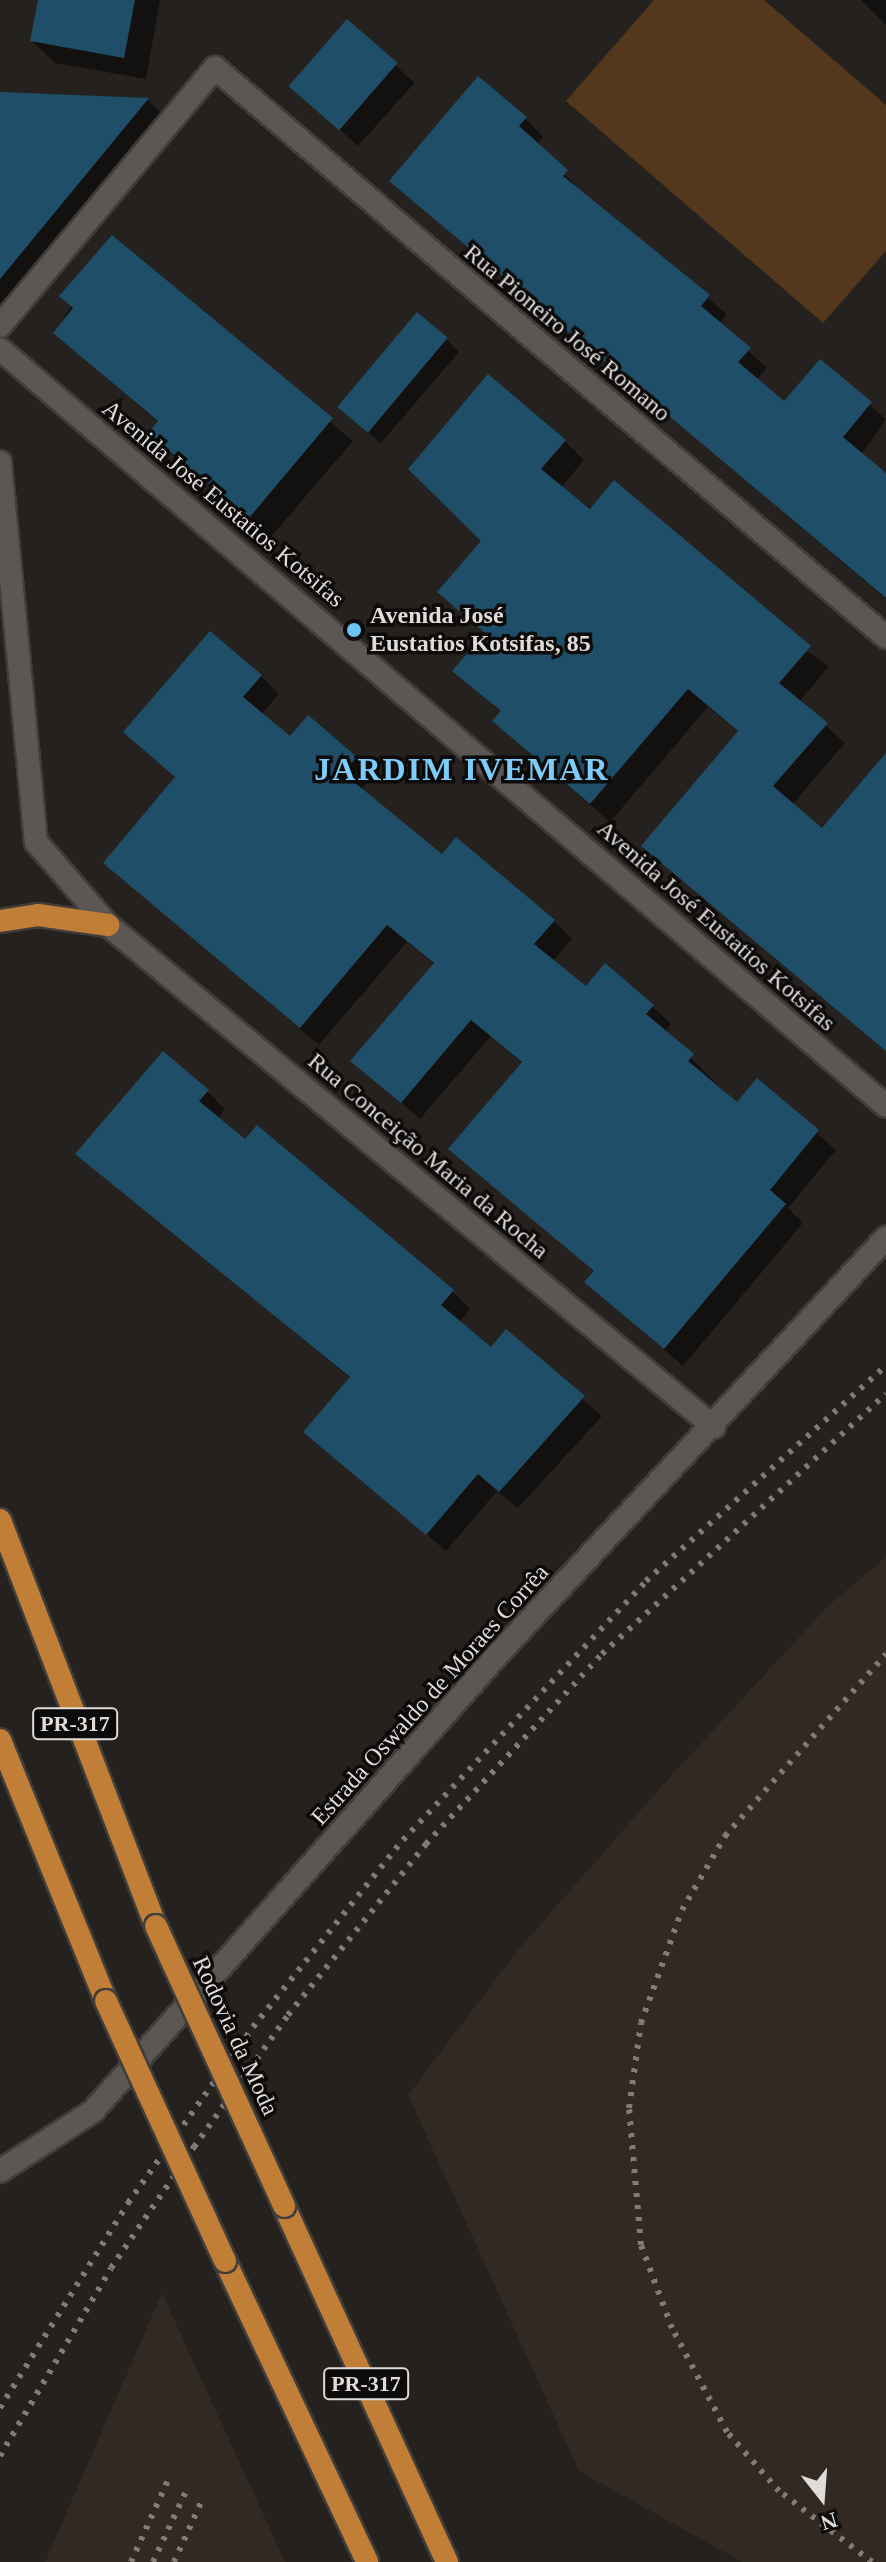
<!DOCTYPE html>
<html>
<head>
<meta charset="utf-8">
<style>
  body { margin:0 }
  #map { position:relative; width:886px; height:2562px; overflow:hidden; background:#25211e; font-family:"Times New Roman",serif }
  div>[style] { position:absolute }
  .built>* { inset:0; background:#312922 }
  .green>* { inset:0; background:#54381d }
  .shadow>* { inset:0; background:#0007; transform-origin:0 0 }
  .building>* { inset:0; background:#1f4f68; transform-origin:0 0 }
  .roads { filter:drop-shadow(2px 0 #403d3a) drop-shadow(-2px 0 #403d3a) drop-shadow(0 2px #403d3a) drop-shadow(0 -2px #403d3a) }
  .minor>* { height:22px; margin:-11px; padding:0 11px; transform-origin:11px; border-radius:11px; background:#5b5754 }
  .tertiary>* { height:22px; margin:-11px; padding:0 11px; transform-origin:11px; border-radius:11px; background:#5b5754 }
  .trunk>* { height:22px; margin:-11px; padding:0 11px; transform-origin:11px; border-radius:11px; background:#c07e36 }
  .rail>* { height:6px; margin-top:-3px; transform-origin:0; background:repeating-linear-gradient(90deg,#7f7c79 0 4px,transparent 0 12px) }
  .bridges { filter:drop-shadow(2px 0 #403d3a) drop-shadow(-2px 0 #403d3a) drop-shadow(0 2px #403d3a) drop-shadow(0 -2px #403d3a) }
  .trunk-bridge>* { height:22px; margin:-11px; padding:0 11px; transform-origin:11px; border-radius:11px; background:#c07e36 }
  .dots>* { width:22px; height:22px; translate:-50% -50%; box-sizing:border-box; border:4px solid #0d0b0a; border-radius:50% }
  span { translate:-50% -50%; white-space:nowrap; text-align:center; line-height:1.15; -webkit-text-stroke:7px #0d0b0a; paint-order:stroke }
  .shield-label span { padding:2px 6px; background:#0d0b0a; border:2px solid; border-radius:6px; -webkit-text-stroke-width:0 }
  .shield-label { font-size:22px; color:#dfdcda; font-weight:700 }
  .street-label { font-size:24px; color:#dfdcda }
  .poi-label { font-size:24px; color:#dfdcda; font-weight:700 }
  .left { translate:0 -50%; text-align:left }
  .district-label { font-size:32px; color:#7dccf9; font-weight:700; letter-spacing:2px }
  .north { position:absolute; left:782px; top:2458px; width:80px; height:80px; -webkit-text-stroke:6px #0d0b0a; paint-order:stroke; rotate:163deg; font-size:22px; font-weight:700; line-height:32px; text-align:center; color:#dfdcda }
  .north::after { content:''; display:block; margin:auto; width:28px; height:36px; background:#dfdcda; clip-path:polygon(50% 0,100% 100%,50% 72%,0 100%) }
</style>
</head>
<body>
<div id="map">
  <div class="built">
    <div style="clip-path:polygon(886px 1557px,886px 2562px,742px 2562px,579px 2471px,408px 2095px,518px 1950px,661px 1787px,828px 1606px)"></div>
    <div style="clip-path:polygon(162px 2293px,285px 2562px,45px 2562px)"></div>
  </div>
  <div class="green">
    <div style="clip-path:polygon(654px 0,764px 0,886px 105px,886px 251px,823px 323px,566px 101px)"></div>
  </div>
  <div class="shadow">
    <div style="clip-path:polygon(39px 0,160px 0,146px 79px,55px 63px,32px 41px)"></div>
    <div style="clip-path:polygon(861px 0,886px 0,886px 25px)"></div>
    <div style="left:347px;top:22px;width:91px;height:85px;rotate:42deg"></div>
    <div style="clip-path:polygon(0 94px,148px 100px,171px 122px,19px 307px,0 303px)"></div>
    <div style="clip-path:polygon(525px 118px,543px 137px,537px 144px,582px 193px,727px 314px,719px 324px,767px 368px,756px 380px,785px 404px,820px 362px,886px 419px,861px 455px,886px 475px,886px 599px,392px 181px)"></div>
    <div style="clip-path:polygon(112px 237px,353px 441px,271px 537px,172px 454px,151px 433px,159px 423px,55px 333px)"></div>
    <div style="clip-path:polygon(446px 339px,459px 352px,381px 443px,352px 419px)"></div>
    <div style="clip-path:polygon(565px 441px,584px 460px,561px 488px,829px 666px,799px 702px,845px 743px,792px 805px,822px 831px,886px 756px,886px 1047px,644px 846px,740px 733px,708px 707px,610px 822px,514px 740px,495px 721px,502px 713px,455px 671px,486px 634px,440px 592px,483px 541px,411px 469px)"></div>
    <div style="clip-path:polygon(261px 676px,279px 694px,261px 715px,290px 739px,355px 758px,373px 776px,361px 790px,442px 857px,554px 921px,572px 939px,553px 961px,586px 988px,652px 1006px,671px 1024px,665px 1032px,737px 1104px,757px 1081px,836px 1150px,788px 1208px,803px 1223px,683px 1366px,587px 1282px,595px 1272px,451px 1149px,523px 1064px,491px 1036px,420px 1119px,353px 1060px,435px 965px,407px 942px,319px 1045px,106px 862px,177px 779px,144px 750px)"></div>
    <div style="clip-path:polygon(207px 1091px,225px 1109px,218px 1119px,452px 1291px,470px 1309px,459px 1323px,491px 1350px,506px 1332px,602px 1416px,518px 1508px,497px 1491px,446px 1551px,306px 1432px,351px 1379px,78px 1154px)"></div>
  </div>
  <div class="building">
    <div style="clip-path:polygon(38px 0,135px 0,124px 58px,30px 41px)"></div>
    <div style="left:347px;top:19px;width:67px;height:89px;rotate:41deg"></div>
    <div style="clip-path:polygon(478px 76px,527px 117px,519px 126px,568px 170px,563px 176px,710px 295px,701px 306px,751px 348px,738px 362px,784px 401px,820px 359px,872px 402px,843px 437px,886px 473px,886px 598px,389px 181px)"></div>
    <div style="clip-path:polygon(0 92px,149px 98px,0 279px)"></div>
    <div style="clip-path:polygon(112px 235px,333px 418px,249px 518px,148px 433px,158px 421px,53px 333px,73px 308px,59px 296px)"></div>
    <div style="left:417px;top:312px;width:40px;height:124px;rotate:40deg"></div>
    <div style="clip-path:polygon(488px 374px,566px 440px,541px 469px,590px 509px,614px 480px,811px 646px,779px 683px,828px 723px,773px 786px,822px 828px,886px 753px,886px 1051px,641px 846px,738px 731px,688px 689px,590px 804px,492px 721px,501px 711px,452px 671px,485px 633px,437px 592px,481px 541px,408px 469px)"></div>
    <div style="clip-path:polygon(210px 631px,262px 675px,243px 697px,290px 736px,308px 715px,357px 757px,343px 773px,442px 854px,456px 837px,555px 920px,534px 944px,586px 986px,605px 963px,654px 1005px,646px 1014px,694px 1054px,688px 1061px,737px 1102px,757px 1078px,819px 1130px,770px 1190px,786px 1204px,664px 1349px,584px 1282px,594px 1271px,448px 1149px,522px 1062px,471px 1020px,401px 1103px,350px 1061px,434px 963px,387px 925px,300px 1028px,103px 863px,175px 777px,123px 732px)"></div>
    <div style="clip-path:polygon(163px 1051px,209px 1090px,199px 1101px,245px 1139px,257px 1125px,454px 1290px,441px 1305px,491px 1347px,506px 1329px,585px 1396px,499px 1492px,478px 1474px,426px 1535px,303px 1432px,350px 1377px,75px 1154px)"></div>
  </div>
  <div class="roads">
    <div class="minor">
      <div style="left:0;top:326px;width:336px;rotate:-50.2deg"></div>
      <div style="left:215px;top:68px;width:880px;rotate:40.3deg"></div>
      <div style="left:0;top:462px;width:382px;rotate:84.6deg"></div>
      <div style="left:36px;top:842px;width:110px;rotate:49.1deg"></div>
    </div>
    <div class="tertiary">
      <div style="left:0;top:349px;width:1165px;rotate:40.51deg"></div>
      <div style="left:108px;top:925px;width:787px;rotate:39.64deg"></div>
      <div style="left:0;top:2171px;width:111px;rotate:-32.8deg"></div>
      <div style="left:93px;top:2111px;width:615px;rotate:-48.43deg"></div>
      <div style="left:501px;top:1651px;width:565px;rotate:-47.01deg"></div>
    </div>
    <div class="trunk">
      <div style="left:0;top:921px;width:38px;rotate:-9deg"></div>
      <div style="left:38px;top:915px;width:71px;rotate:8.1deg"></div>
      <div style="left:0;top:1520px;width:435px;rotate:69deg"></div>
      <div style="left:0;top:1740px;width:282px;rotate:67.9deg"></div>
      <div style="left:284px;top:2206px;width:392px;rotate:65.4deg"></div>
      <div style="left:225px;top:2261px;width:333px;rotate:64.7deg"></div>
    </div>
  </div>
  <div class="rail">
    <div style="left:0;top:2408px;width:242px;rotate:-58deg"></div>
    <div style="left:128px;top:2203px;width:216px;rotate:-54.6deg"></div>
    <div style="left:253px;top:2027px;width:240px;rotate:-51.3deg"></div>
    <div style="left:403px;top:1840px;width:355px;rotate:-46.8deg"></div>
    <div style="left:646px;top:1581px;width:322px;rotate:-41.9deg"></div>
    <div style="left:0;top:2456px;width:218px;rotate:-59.4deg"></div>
    <div style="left:111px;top:2268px;width:147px;rotate:-55.6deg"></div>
    <div style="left:194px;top:2147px;width:162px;rotate:-54.5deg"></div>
    <div style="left:288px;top:2015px;width:220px;rotate:-51.1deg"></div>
    <div style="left:426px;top:1844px;width:259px;rotate:-47.2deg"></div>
    <div style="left:602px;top:1654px;width:385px;rotate:-42.5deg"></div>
    <div style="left:131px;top:2562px;width:90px;rotate:-65.7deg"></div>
    <div style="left:153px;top:2562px;width:81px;rotate:-65deg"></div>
    <div style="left:174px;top:2562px;width:70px;rotate:-65.6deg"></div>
    <div style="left:872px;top:2562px;width:117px;rotate:-142.6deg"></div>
    <div style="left:779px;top:2491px;width:79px;rotate:-131.4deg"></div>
    <div style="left:727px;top:2432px;width:118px;rotate:-117.9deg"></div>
    <div style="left:672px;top:2328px;width:89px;rotate:-110.5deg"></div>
    <div style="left:641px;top:2245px;width:138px;rotate:-95deg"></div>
    <div style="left:629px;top:2108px;width:86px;rotate:-82deg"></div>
    <div style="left:641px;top:2023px;width:120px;rotate:-70.1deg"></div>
    <div style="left:682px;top:1910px;width:86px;rotate:-59.8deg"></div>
    <div style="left:725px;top:1836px;width:243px;rotate:-48.5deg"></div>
  </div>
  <div class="bridges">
    <div class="trunk-bridge">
      <div style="left:156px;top:1926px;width:308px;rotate:65.4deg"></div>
      <div style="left:106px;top:2001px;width:286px;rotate:65.4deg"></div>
    </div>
  </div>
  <div class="dots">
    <div style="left:354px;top:630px;background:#6cc3f2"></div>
  </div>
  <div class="shield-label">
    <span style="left:75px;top:1724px">PR-317</span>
    <span style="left:366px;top:2384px">PR-317</span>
  </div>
  <div class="street-label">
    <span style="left:567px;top:333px;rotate:40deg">Rua Pioneiro José Romano</span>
    <span style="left:223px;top:504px;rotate:40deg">Avenida José Eustatios Kotsifas</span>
    <span style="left:716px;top:926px;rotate:41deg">Avenida José Eustatios Kotsifas</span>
    <span style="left:428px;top:1156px;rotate:40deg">Rua Conceição Maria da Rocha</span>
    <span style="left:430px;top:1695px;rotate:-48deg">Estrada Oswaldo de Moraes Corrêa</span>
    <span style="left:235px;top:2036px;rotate:65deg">Rodovia da Moda</span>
  </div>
  <div class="poi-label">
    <span class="left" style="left:370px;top:630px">Avenida José<br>Eustatios Kotsifas, 85</span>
  </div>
  <div class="district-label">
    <span style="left:462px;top:769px">JARDIM IVEMAR</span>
  </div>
  <div class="north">N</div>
</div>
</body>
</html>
